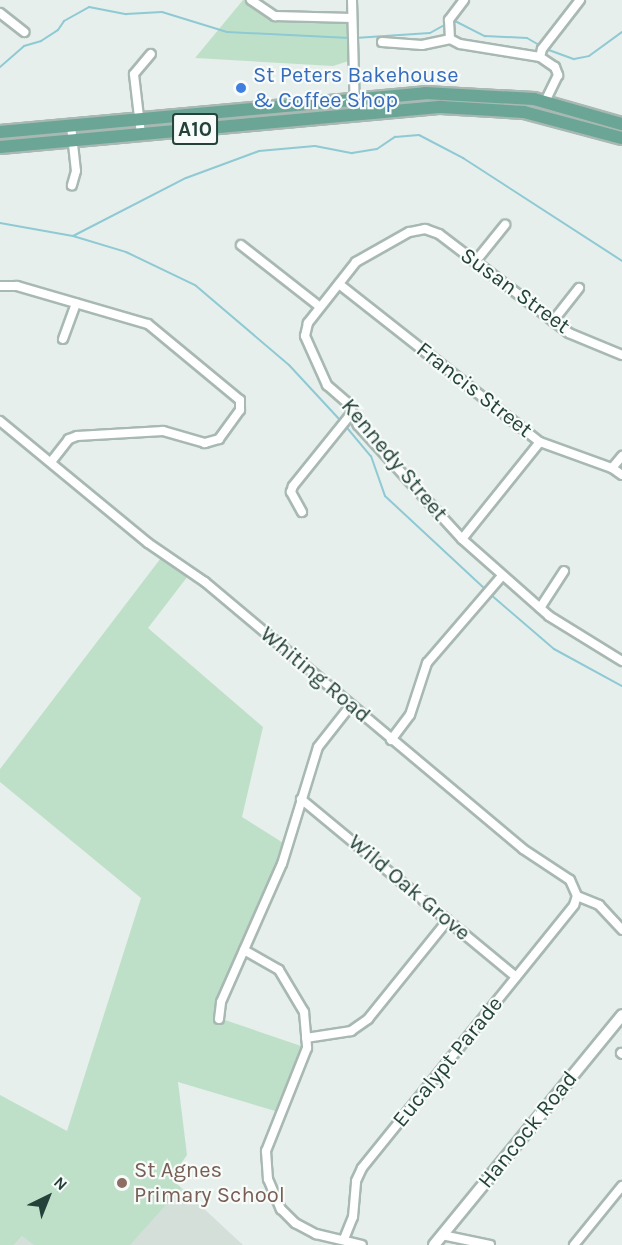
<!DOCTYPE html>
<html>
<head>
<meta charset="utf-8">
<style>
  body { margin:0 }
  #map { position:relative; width:622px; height:1245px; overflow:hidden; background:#e6efeb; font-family:Karla,sans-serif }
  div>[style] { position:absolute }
  .built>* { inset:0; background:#d4dfda }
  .green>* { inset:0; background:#bfe0c8 }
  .stream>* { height:2px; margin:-1px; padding:0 1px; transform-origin:1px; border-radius:1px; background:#8ec9d4 }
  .roads { filter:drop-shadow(2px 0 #a8b8b2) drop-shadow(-2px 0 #a8b8b2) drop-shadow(0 2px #a8b8b2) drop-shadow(0 -2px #a8b8b2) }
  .minor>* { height:8px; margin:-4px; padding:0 4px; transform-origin:4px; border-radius:4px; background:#fff }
  .secondary>* { height:10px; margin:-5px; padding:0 5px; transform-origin:5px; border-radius:5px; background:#fff }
  .primary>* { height:12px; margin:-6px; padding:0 6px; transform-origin:6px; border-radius:6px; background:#6aa596 }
  .dots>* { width:16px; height:16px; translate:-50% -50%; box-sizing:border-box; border:3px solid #f7fbf9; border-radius:50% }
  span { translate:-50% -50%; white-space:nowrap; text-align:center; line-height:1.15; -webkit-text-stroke:4.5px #f7fbf9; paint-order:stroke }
  .shield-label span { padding:2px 4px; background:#f7fbf9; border:2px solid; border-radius:4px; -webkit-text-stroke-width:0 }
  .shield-label { font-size:21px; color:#24423a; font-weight:700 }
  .shop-label { font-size:22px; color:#366cbe }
  .left { translate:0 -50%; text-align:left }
  .street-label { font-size:22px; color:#24423a }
  .education-label { font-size:22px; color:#785e54 }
  .north { position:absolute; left:18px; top:1167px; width:60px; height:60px; -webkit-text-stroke:4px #f7fbf9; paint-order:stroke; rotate:43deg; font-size:16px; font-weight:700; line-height:24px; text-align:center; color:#24423a }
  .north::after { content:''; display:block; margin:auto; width:21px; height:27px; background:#24423a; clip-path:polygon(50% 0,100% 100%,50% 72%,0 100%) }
</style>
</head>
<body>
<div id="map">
  <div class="built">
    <div style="clip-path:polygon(117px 1128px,243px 1245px,14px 1245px)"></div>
  </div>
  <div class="green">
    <div style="clip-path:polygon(243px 0,251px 0,269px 15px,352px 18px,352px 60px,333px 66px,195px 58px)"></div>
    <div style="clip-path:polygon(164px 554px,191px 572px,148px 628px,263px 727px,242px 817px,288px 846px,219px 1018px,307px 1048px,282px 1113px,178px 1082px,187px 1155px,171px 1178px,181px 1188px,130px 1245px,34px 1245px,22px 1236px,14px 1245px,0 1245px,0 1095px,67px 1131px,141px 898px,0 782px,0 769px)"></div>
  </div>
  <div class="stream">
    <div style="left:355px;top:38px;width:75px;rotate:-3.8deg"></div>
    <div style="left:430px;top:33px;width:26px;rotate:-29deg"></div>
    <div style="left:453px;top:20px;width:36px;rotate:27deg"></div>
    <div style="left:485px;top:36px;width:42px;rotate:2.7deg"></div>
    <div style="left:527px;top:38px;width:16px;rotate:30deg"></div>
    <div style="left:546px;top:49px;width:30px;rotate:20deg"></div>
    <div style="left:574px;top:59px;width:15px;rotate:-11deg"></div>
    <div style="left:589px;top:56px;width:41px;rotate:-36deg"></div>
    <div style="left:0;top:67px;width:32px;rotate:-41deg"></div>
    <div style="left:24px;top:46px;width:18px;rotate:-16deg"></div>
    <div style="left:41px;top:41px;width:20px;rotate:-33deg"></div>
    <div style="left:58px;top:30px;width:11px;rotate:-56deg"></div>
    <div style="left:64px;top:21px;width:29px;rotate:-29deg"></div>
    <div style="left:89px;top:7px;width:38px;rotate:11deg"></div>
    <div style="left:126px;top:14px;width:36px;rotate:-3deg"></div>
    <div style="left:162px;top:12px;width:68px;rotate:17.1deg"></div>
    <div style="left:227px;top:32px;width:123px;rotate:2.8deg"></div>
    <div style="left:0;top:223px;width:74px;rotate:10.1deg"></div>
    <div style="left:73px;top:236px;width:55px;rotate:16.8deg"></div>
    <div style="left:126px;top:252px;width:76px;rotate:25.6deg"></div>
    <div style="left:195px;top:285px;width:123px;rotate:40.4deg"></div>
    <div style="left:289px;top:365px;width:74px;rotate:47.2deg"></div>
    <div style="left:73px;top:236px;width:127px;rotate:-27.2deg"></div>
    <div style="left:186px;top:178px;width:78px;rotate:-20.3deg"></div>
    <div style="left:259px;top:151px;width:56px;rotate:-5.1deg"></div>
    <div style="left:315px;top:146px;width:38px;rotate:11deg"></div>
    <div style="left:352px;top:153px;width:25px;rotate:-9deg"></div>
    <div style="left:377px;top:149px;width:22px;rotate:-34deg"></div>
    <div style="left:395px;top:137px;width:24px;rotate:-5deg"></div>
    <div style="left:419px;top:135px;width:50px;rotate:27.6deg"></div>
    <div style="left:463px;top:158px;width:189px;rotate:32.9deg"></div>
    <div style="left:348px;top:429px;width:35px;rotate:50deg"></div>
    <div style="left:371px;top:456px;width:42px;rotate:70.7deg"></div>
    <div style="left:385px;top:496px;width:138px;rotate:42.9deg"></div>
    <div style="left:490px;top:594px;width:84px;rotate:40.7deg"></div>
    <div style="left:554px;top:649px;width:77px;rotate:28.6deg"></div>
  </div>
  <div class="roads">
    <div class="minor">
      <div style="left:251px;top:0;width:29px;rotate:34deg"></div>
      <div style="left:275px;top:16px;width:77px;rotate:1.5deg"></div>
      <div style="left:352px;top:0;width:113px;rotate:88.5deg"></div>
      <div style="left:464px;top:0;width:25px;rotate:127deg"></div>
      <div style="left:449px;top:20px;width:19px;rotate:87deg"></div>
      <div style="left:450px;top:39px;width:11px;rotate:27deg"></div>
      <div style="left:460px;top:44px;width:81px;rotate:9.2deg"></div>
      <div style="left:540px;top:57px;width:18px;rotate:34deg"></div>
      <div style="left:555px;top:67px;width:9px;rotate:69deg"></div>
      <div style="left:558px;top:75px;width:30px;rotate:116deg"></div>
      <div style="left:0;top:13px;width:31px;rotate:38deg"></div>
      <div style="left:382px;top:42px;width:40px;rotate:4.3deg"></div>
      <div style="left:422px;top:45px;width:29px;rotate:-12deg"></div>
      <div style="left:540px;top:57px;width:8px;rotate:-76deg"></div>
      <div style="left:542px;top:49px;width:62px;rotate:-52.2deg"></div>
      <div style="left:71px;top:126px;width:45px;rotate:83.7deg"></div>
      <div style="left:76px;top:171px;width:15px;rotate:106deg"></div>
      <div style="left:141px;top:134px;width:60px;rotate:-96.7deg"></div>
      <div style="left:134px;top:74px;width:26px;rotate:-50deg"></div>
      <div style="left:241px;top:245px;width:100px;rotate:38.1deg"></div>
      <div style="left:475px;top:262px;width:48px;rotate:-51deg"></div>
      <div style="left:339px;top:284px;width:256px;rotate:38.2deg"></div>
      <div style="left:540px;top:442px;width:77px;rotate:19.9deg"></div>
      <div style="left:612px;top:468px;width:12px;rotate:35deg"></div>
      <div style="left:0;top:286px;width:17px"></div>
      <div style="left:17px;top:286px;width:136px;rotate:16.2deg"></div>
      <div style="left:148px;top:324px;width:119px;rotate:39.6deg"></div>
      <div style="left:240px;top:400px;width:10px;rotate:90deg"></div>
      <div style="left:240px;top:410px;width:36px;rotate:126deg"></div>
      <div style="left:219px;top:439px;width:15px;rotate:164deg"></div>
      <div style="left:205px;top:443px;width:44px;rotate:-164.1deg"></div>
      <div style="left:163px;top:431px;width:86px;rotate:176.7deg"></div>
      <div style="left:77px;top:436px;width:9px;rotate:159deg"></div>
      <div style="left:69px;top:439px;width:28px;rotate:128deg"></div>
      <div style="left:553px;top:321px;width:42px;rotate:-51.8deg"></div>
      <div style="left:63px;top:339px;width:38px;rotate:-70deg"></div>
      <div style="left:622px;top:355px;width:57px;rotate:-157.5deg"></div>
      <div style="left:569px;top:333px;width:163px;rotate:-142.7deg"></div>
      <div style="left:439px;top:234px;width:15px;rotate:-160deg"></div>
      <div style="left:425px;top:229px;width:16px;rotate:169deg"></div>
      <div style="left:409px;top:232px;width:61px;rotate:150.5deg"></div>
      <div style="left:356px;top:262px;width:78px;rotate:128.2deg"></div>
      <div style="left:308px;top:323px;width:13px;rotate:103deg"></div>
      <div style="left:305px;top:336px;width:54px;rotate:65.8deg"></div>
      <div style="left:327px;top:385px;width:28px;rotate:41deg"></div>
      <div style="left:348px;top:403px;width:24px;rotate:66deg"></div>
      <div style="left:358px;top:425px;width:154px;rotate:47.6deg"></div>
      <div style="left:462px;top:539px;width:116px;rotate:41.5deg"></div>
      <div style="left:549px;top:616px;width:86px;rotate:31.7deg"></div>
      <div style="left:0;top:421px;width:192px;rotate:39.5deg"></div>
      <div style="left:148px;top:543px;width:69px;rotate:34.4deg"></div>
      <div style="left:205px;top:582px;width:415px;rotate:40deg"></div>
      <div style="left:523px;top:849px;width:56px;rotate:33.4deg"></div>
      <div style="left:570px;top:880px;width:17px;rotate:66deg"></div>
      <div style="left:577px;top:896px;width:24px;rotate:22deg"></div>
      <div style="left:599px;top:905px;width:34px;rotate:47deg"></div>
      <div style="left:612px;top:468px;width:16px;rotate:-50deg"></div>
      <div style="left:302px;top:512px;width:23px;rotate:-119deg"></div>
      <div style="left:291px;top:492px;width:6px;rotate:-72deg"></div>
      <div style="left:293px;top:486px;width:94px;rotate:-51.1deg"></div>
      <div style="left:462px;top:539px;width:124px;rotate:-51.2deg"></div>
      <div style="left:540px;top:608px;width:44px;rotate:-57deg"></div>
      <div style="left:391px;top:740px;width:31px;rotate:-53deg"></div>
      <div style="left:410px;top:715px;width:55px;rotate:-71.9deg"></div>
      <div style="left:427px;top:663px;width:113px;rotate:-49.3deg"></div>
      <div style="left:301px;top:799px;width:279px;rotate:39.6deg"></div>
      <div style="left:244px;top:950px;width:40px;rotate:29.7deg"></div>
      <div style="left:279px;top:970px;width:49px;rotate:59.2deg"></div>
      <div style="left:304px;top:1012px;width:36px;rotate:85deg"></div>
      <div style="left:307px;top:1048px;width:111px;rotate:111.7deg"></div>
      <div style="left:266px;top:1151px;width:28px;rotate:86deg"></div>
      <div style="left:268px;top:1179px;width:33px;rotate:67deg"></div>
      <div style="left:281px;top:1209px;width:20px;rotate:45deg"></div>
      <div style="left:295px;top:1223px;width:24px;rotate:28deg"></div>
      <div style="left:316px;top:1234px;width:47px;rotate:13.4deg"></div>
      <div style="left:219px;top:1019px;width:17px;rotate:-83deg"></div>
      <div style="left:221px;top:1002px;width:151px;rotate:-66.2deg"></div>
      <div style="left:282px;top:864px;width:122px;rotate:-72.9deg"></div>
      <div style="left:318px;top:747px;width:53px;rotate:-51.8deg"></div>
      <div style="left:306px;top:1038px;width:46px;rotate:-8.8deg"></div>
      <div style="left:351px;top:1031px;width:21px;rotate:-35deg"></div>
      <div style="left:368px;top:1019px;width:127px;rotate:-51.1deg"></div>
      <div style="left:621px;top:1053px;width:1px;rotate:45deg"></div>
      <div style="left:442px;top:1235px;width:49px;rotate:11.8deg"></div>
      <div style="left:344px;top:1239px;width:24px;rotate:-68deg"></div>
      <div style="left:353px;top:1217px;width:36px;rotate:-85deg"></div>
      <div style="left:356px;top:1181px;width:14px;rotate:-65deg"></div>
      <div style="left:362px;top:1168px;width:338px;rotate:-51.1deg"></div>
      <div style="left:574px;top:905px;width:9px;rotate:-72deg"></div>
      <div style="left:574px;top:1245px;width:76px;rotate:-50.9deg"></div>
    </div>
    <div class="secondary">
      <div style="left:434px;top:1245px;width:297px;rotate:-50.7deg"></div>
    </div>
    <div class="primary">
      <div style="left:0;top:132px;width:427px;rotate:-5.2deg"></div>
      <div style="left:425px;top:93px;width:109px;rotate:3.2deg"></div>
      <div style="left:534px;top:99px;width:91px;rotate:15.9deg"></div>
      <div style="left:0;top:147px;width:443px;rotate:-5.2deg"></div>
      <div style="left:441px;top:107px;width:83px;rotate:3.4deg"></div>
      <div style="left:524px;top:112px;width:101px;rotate:14.9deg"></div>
    </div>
  </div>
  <div class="dots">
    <div style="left:241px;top:88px;background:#3f7fe0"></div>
    <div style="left:122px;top:1183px;background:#8d6e63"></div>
  </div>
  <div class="shield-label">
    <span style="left:195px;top:129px">A10</span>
  </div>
  <div class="shop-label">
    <span class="left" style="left:253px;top:88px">St Peters Bakehouse<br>&amp; Coffee Shop</span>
  </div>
  <div class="street-label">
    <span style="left:515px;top:291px;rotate:36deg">Susan Street</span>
    <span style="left:474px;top:390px;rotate:38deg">Francis Street</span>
    <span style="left:394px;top:460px;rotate:50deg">Kennedy Street</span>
    <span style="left:315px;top:675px;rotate:40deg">Whiting Road</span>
    <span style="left:409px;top:888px;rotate:40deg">Wild Oak Grove</span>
    <span style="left:448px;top:1062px;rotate:-51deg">Eucalypt Parade</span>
    <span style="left:528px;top:1130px;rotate:-51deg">Hancock Road</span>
  </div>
  <div class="education-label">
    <span class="left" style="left:134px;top:1183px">St Agnes<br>Primary School</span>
  </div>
  <div class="north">N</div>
</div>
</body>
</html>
